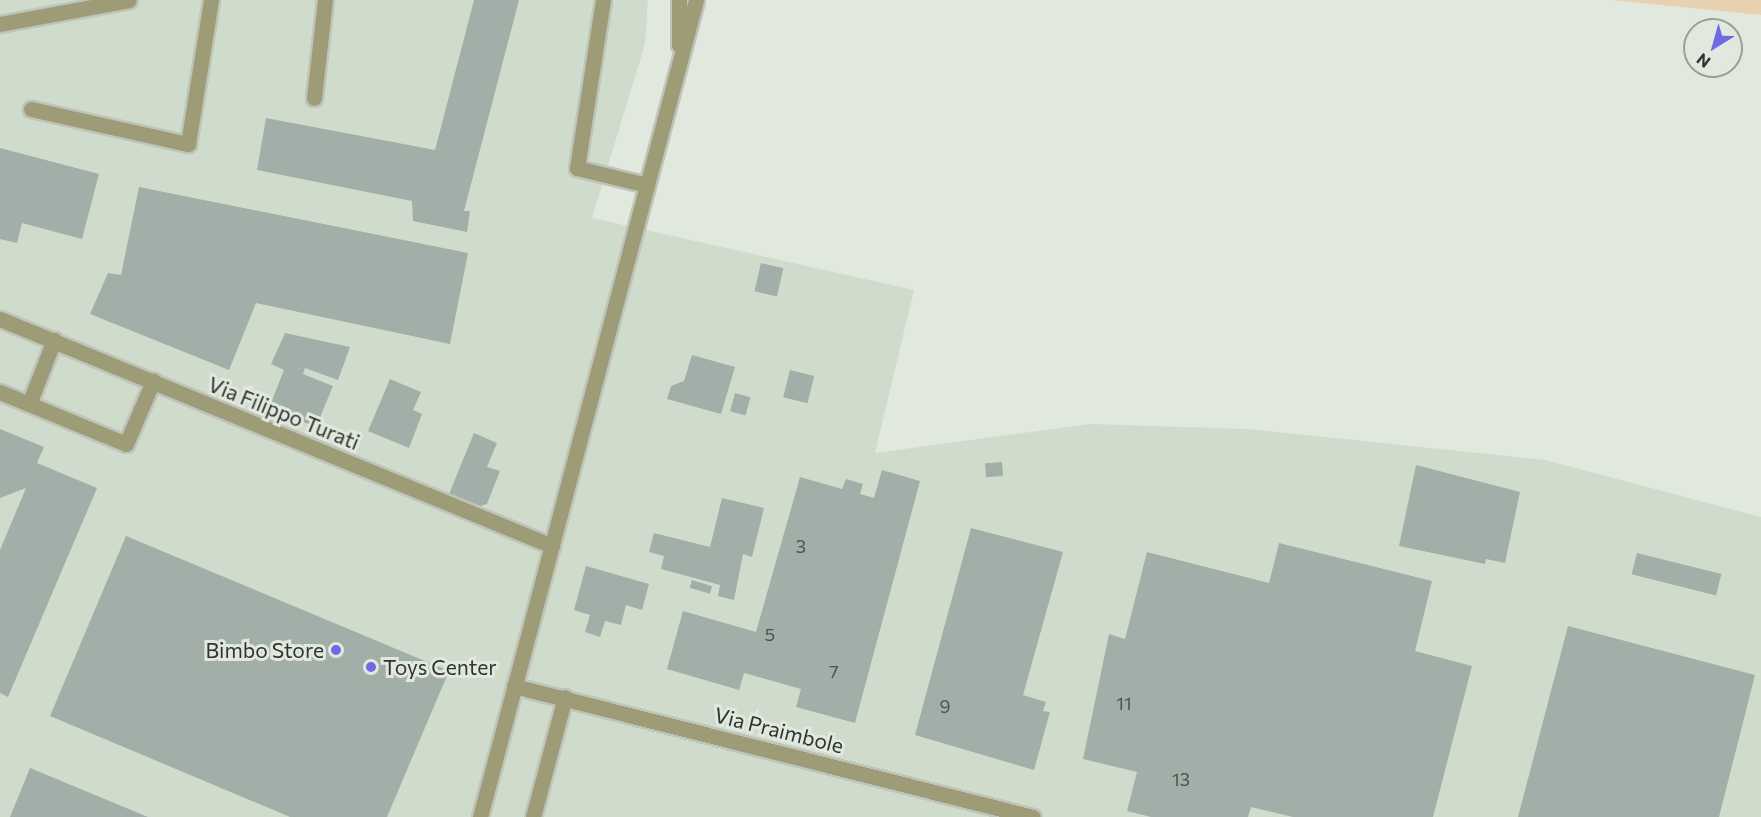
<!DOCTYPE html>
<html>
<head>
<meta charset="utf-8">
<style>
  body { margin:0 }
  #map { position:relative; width:1761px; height:817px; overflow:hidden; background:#e1e8dd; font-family:Commissioner,sans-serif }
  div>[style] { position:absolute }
  .built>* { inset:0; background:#d0dccb }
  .green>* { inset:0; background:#e7d1b1 }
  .building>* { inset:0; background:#a2aea8; transform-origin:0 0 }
  .roads { filter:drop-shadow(2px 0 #bec4ba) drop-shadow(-2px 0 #bec4ba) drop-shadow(0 2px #bec4ba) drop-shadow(0 -2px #bec4ba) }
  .minor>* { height:15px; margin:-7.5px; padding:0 7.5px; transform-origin:7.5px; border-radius:7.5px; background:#9d9c76 }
  .dots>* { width:16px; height:16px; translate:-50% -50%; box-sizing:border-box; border:3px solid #e1e8dd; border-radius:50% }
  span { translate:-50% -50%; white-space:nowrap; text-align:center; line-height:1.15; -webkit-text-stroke:6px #e1e8dd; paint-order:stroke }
  .number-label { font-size:18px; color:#4c524d }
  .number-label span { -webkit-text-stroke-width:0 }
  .street-label { font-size:21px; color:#30332f }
  .poi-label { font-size:21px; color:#30332f }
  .right { translate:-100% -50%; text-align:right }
  .left { translate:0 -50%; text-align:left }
  .north { position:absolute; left:1683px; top:18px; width:60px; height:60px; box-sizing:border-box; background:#e1e8dd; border:2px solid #9aa097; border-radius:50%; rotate:217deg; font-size:16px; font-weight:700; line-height:24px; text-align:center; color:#30332f }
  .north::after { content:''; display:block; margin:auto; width:21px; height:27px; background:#6f69e3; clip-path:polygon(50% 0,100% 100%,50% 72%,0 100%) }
</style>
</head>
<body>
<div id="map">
  <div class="built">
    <div style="clip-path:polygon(0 0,648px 0,645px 44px,592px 218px,914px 290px,875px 453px,1089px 424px,1248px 429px,1545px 460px,1761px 517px,1761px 817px,0 817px)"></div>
  </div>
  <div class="green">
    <div style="clip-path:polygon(1612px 0,1761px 0,1761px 15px)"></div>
  </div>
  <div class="building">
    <div style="clip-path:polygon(474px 0,519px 0,464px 211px,470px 211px,467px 232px,413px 221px,412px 201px,257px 170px,266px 118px,435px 150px)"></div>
    <div style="clip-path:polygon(0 148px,99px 174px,82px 239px,22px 223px,17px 243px,0 239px)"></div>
    <div style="clip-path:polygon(139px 187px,468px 253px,450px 344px,256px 303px,229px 370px,90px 314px,108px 273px,121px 275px)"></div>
    <div style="left:761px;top:263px;width:23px;height:29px;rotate:13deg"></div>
    <div style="clip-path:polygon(285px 333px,350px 347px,338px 380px,305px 368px,303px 374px,333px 386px,316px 427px,269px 408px,284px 370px,271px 364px)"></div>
    <div style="clip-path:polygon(692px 355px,735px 367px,721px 414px,667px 399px,671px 386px,684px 381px)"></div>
    <div style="left:790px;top:370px;width:25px;height:28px;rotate:14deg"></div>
    <div style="clip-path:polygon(390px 379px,421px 392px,413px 410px,422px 414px,409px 448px,368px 431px)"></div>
    <div style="left:735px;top:393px;width:16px;height:19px;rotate:15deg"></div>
    <div style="clip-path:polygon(0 429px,44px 447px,37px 463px,97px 488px,8px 697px,0 693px,0 550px,26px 488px,0 498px)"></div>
    <div style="clip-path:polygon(474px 433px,497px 443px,487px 467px,500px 471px,487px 504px,480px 506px,449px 494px)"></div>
    <div style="left:1002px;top:462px;width:14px;height:17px;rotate:86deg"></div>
    <div style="clip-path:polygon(1416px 465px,1520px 492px,1505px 563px,1486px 559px,1485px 564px,1399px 546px)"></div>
    <div style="clip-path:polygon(882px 470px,920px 481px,855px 723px,796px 707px,801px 689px,744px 673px,739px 690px,667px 669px,683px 611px,756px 632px,800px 477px,842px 489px,846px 479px,863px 484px,860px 494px,874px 498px)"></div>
    <div style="clip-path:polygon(722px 498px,764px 508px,752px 557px,743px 554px,734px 600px,718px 596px,720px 585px,661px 569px,664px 556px,649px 552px,654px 533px,710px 547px)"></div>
    <div style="clip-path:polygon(971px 528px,1063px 552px,1023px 695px,1046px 702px,1043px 711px,1050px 712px,1034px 770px,915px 735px)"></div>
    <div style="clip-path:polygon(126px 536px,449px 671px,387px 817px,290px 817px,50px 716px)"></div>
    <div style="clip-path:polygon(1279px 543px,1432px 581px,1415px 651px,1472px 666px,1433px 817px,1293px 817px,1251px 807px,1248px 817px,1151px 817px,1127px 811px,1137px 772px,1083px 759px,1109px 634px,1125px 639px,1147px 552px,1269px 583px)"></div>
    <div style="left:1637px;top:553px;width:87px;height:22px;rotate:14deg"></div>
    <div style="clip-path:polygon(586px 566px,649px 584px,642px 610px,626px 605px,621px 625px,605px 621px,600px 637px,585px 632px,590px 615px,574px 610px)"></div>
    <div style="left:692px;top:580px;width:21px;height:8px;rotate:17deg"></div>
    <div style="clip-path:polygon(1568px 626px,1755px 675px,1719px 817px,1518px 817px)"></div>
    <div style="clip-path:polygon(30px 768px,148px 817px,10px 817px)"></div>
  </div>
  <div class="roads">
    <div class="minor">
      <div style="left:603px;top:0;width:170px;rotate:98.8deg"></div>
      <div style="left:577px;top:168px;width:72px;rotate:13.7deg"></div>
      <div style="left:679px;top:0;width:45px;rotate:90deg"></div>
      <div style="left:0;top:24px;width:131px;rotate:-10.5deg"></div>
      <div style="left:314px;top:98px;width:99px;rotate:-83.6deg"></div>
      <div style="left:31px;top:109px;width:161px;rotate:12.6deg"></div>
      <div style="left:188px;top:144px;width:146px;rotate:-80.9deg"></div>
      <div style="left:0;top:319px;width:597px;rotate:22.35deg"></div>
      <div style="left:0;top:392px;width:136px;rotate:22.4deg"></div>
      <div style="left:126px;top:444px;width:69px;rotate:-66.8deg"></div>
      <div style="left:29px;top:404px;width:69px;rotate:-68.7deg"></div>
      <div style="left:514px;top:686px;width:535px;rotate:14.17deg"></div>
      <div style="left:480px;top:817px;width:845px;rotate:-75.19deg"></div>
      <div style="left:533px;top:817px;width:124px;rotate:-75.1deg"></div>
    </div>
  </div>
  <div class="dots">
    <div style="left:336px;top:650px;background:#6f69e3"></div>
    <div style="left:371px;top:667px;background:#6f69e3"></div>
  </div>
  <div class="number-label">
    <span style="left:801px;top:546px">3</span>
    <span style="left:770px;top:634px">5</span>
    <span style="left:834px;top:671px">7</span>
    <span style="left:1124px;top:703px">11</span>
    <span style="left:945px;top:706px">9</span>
    <span style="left:1181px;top:779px">13</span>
  </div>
  <div class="street-label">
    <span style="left:284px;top:413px;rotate:22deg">Via Filippo Turati</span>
    <span style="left:779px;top:730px;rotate:14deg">Via Praimbole</span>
  </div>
  <div class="poi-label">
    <span class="right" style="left:324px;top:650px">Bimbo Store</span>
    <span class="left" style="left:383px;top:667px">Toys Center</span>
  </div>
  <div class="north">N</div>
</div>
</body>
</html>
